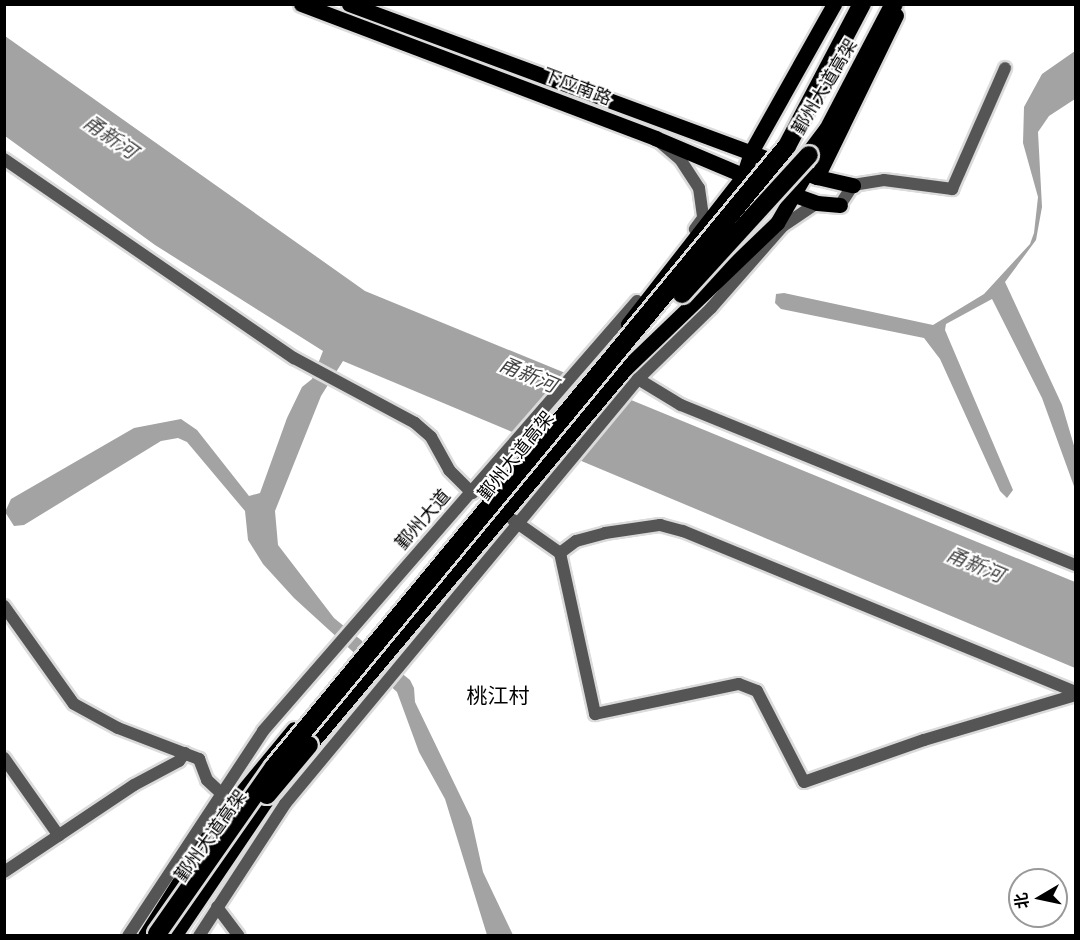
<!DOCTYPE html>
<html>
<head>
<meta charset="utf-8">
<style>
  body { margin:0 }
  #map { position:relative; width:1080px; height:940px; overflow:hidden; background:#fff; font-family:Montserrat,"Noto Sans SC",sans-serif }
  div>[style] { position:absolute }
  .water>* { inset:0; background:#a3a3a3 }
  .roads { filter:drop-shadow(2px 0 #dbdbdb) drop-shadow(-2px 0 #dbdbdb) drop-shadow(0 2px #dbdbdb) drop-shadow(0 -2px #dbdbdb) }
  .minor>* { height:12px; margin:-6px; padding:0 6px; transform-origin:6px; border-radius:6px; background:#555 }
  .major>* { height:15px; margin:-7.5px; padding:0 7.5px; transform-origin:7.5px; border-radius:7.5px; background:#000 }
  .highway>* { height:18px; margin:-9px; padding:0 9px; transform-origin:9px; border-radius:9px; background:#000 }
  .bridges { filter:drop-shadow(2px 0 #dbdbdb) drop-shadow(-2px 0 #dbdbdb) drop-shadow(0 2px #dbdbdb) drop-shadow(0 -2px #dbdbdb) }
  .highway-bridge>* { height:18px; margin:-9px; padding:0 9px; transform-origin:9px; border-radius:9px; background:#000 }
  span { translate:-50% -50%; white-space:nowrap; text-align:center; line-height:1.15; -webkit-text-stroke:4.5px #fff; paint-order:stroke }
  .street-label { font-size:18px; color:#000 }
  .water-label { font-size:20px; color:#444; font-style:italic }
  .quarter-label { font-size:21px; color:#000 }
  .frame { position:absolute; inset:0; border:6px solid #000; pointer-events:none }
  .north { position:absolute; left:1008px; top:868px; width:60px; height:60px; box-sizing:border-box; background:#fff; border:2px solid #999; border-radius:50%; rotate:261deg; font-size:16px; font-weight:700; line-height:24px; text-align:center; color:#000 }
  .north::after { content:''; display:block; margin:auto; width:21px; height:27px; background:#000; clip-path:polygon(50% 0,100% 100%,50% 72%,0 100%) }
</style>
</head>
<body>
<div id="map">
  <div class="water">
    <div style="clip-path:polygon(5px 36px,365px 291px,1075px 582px,1075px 668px,343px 361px,321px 396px,275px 511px,278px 545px,334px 618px,410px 680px,414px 688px,415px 702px,471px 818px,483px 872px,513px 935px,487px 935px,445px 799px,419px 752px,397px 692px,294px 598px,263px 564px,248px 540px,245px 511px,187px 442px,178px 438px,161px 441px,24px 525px,14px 526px,5px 512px,11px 499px,134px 428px,181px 419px,197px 430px,249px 496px,260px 493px,287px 418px,302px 387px,312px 379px,323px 351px,155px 245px,5px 136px)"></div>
    <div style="clip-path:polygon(1075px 51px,1075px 99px,1049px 116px,1038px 132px,1042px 207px,1036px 240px,1005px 282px,1062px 405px,1075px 449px,1075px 489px,1042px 398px,992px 299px,946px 324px,945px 330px,1013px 490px,1007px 498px,1000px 491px,940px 359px,924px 338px,781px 309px,775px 303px,776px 294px,784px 293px,933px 325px,984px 294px,1030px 244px,1034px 233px,1038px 197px,1023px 143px,1024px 107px,1042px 74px)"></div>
  </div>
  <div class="roads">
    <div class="minor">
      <div style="left:662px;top:144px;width:23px;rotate:40deg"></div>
      <div style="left:680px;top:159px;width:35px;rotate:57deg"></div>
      <div style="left:699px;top:188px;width:30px;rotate:82deg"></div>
      <div style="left:703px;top:218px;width:14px;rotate:126deg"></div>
      <div style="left:4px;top:159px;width:352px;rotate:34.5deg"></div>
      <div style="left:294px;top:358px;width:137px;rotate:28.2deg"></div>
      <div style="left:415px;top:423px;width:21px;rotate:41deg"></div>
      <div style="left:431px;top:437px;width:38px;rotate:61deg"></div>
      <div style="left:449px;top:470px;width:33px;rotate:45deg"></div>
      <div style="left:840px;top:205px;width:24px;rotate:-57deg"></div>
      <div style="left:853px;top:185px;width:31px;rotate:-9deg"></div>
      <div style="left:884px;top:180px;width:69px;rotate:7.5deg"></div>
      <div style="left:952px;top:189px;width:132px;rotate:-66.3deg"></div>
      <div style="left:638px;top:379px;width:50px;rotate:31.2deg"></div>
      <div style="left:681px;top:405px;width:426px;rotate:22.1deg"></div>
      <div style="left:513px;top:520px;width:57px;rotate:35.1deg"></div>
      <div style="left:560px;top:553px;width:165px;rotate:77.7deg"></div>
      <div style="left:595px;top:714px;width:147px;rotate:-11.8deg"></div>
      <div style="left:739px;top:684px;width:19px;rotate:21deg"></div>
      <div style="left:757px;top:691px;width:102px;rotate:62.7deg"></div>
      <div style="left:804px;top:782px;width:127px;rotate:-19.3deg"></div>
      <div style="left:924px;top:740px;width:159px;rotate:-16.5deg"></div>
      <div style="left:560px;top:553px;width:20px;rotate:-37deg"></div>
      <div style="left:576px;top:541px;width:30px;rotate:-15deg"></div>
      <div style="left:605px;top:533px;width:56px;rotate:-8.3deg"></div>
      <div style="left:660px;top:525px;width:24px;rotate:15deg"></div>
      <div style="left:683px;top:531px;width:425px;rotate:22.3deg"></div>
      <div style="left:4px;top:606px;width:120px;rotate:54.5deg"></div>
      <div style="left:74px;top:704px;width:50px;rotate:28.6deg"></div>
      <div style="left:118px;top:728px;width:87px;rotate:20.9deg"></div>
      <div style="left:199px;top:759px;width:22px;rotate:69deg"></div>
      <div style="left:207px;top:780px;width:21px;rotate:43deg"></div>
      <div style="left:4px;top:758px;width:95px;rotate:54.8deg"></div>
      <div style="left:4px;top:872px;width:156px;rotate:-33.8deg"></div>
      <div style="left:134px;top:785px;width:51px;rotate:-28.1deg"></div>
      <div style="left:179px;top:761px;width:10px;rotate:-53deg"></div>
      <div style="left:217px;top:907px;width:36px;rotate:53deg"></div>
      <div style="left:128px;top:936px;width:245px;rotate:-56.6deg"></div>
      <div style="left:263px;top:731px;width:570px;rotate:-48.98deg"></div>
      <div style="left:199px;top:936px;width:158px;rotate:-56.9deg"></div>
      <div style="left:285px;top:804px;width:552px;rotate:-50.29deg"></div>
      <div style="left:638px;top:379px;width:102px;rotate:-44.2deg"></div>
      <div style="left:711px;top:308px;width:109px;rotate:-48.7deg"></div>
      <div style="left:783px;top:226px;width:41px;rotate:-34.1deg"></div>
    </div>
    <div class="major">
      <div style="left:301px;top:4px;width:379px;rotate:20.7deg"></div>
      <div style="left:655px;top:138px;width:118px;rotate:22.9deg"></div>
      <div style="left:764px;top:184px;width:56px;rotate:19.7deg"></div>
      <div style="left:817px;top:203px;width:23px;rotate:5deg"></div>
      <div style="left:349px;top:4px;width:499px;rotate:20.3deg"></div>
      <div style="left:817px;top:177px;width:37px;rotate:13deg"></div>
      <div style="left:817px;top:177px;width:180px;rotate:-64deg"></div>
      <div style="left:628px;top:324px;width:187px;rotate:-52deg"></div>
      <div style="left:743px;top:177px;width:26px;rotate:-72deg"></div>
      <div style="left:751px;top:152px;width:170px;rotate:-60.7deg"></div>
      <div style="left:302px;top:754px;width:501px;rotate:-50.02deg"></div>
      <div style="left:624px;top:370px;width:212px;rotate:-43.9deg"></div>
      <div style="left:777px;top:223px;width:58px;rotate:-59.9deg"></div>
      <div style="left:145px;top:936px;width:136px;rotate:-57.6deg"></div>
      <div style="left:218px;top:821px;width:119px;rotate:-50.4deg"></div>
      <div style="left:174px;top:936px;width:180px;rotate:-55.9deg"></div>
    </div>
    <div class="highway">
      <div style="left:809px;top:155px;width:31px;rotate:-53deg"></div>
      <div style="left:828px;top:130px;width:142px;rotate:-62.4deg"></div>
    </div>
  </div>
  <div class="bridges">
    <div class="highway-bridge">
      <div style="left:682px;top:294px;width:188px;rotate:-47.6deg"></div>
      <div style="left:267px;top:795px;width:65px;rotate:-50deg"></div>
      <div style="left:157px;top:934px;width:204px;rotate:-55deg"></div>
      <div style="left:274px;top:767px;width:805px;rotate:-50.44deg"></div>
      <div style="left:787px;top:146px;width:161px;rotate:-62.2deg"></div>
    </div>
  </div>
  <div class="street-label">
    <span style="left:577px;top:87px;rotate:21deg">下应南路</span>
    <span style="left:825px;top:87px;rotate:-59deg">鄞州大道高架</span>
    <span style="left:516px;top:456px;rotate:-51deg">鄞州大道高架</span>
    <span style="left:423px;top:520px;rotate:-49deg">鄞州大道</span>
    <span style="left:211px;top:836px;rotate:-54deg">鄞州大道高架</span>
  </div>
  <div class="water-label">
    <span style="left:110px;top:137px;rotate:35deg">甬新河</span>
    <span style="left:528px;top:375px;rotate:23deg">甬新河</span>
    <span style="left:975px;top:565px;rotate:23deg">甬新河</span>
  </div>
  <div class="quarter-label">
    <span style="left:498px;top:696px">桃江村</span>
  </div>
  <div class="frame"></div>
  <div class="north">北</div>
</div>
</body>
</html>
